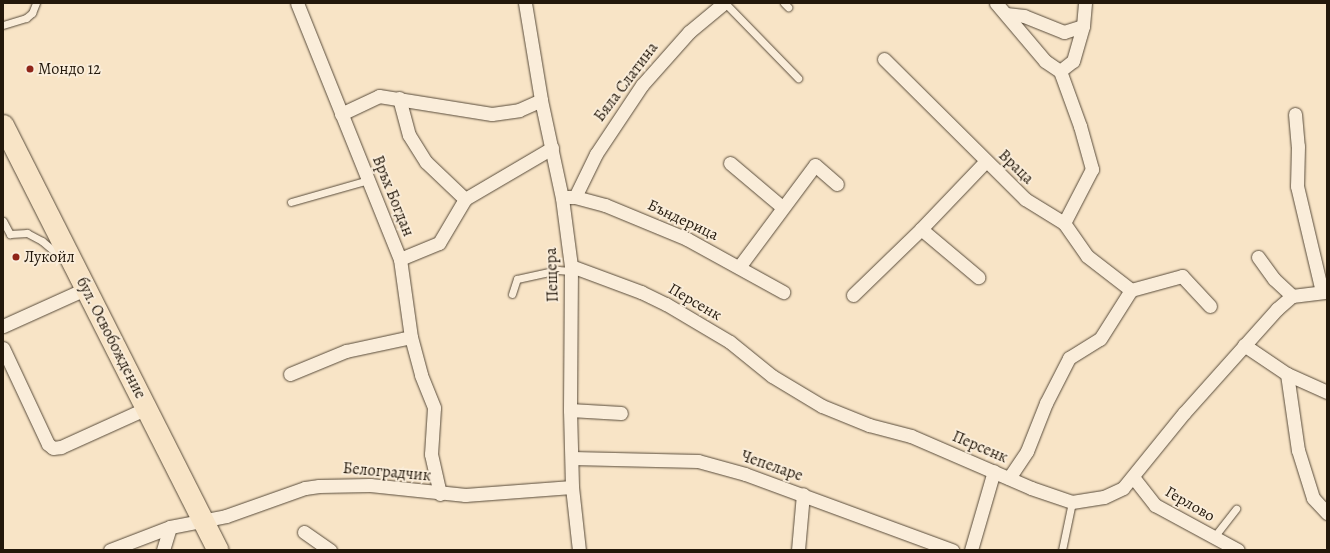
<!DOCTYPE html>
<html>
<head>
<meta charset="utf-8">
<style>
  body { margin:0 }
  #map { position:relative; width:1330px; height:553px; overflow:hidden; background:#f8e4c6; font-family:Alegreya,serif }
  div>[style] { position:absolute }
  .roads { filter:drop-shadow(0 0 1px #584b3a) drop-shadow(0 0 1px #584b3a) }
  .service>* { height:7px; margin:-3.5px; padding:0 3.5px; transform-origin:3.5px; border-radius:3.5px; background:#faedda }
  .minor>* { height:13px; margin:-6.5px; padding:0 6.5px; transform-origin:6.5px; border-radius:6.5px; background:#faedda }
  .primary>* { height:21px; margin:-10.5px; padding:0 10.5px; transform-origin:10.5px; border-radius:10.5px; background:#f8e4c6 }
  .dots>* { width:11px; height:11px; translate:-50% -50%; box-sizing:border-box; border:2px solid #faedda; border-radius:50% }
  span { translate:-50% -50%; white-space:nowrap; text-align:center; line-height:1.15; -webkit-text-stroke:3.5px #faedda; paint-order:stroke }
  .poi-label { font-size:16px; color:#23180b }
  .left { translate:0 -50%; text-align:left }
  .street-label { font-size:16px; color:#23180b }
  .frame { position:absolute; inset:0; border:4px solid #23180b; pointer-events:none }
</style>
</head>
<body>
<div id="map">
  <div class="roads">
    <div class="service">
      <i style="left:725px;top:3px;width:105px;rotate:45.8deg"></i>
      <i style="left:784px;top:3px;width:6px;rotate:45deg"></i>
      <i style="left:3px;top:25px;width:24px;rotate:-17deg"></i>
      <i style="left:26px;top:18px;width:8px;rotate:-40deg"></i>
      <i style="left:32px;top:13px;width:11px;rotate:-68deg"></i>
      <i style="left:291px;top:202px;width:80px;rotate:-15.9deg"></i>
      <i style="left:3px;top:221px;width:15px;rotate:62deg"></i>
      <i style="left:10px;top:234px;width:17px;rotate:-3deg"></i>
      <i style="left:27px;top:233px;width:17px;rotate:28deg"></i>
      <i style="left:42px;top:241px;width:26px;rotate:40deg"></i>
      <i style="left:512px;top:294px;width:16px;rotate:-72deg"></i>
      <i style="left:517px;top:279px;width:42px;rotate:-12.4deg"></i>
      <i style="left:558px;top:270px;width:12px;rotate:5deg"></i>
      <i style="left:1214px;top:537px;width:36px;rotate:-52deg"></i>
      <i style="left:1062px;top:550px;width:49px;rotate:-78.2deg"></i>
    </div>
    <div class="minor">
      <i style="left:297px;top:3px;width:276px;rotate:68.1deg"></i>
      <i style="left:400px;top:259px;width:79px;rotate:82deg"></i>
      <i style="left:411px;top:337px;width:39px;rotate:75deg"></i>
      <i style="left:421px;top:375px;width:35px;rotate:68deg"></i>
      <i style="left:434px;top:408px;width:46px;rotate:93.7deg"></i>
      <i style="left:431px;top:454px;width:41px;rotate:77.3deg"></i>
      <i style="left:525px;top:3px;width:98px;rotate:80.6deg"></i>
      <i style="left:541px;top:100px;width:100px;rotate:77.9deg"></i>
      <i style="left:562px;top:198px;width:69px;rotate:82.5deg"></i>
      <i style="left:571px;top:266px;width:144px;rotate:90.4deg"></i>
      <i style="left:570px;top:410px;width:77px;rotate:88.5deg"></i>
      <i style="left:572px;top:487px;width:63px;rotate:83.7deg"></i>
      <i style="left:996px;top:3px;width:76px;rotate:49.8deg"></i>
      <i style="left:1045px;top:61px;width:18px;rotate:34deg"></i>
      <i style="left:1060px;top:71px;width:59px;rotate:70deg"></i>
      <i style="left:1080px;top:126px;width:45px;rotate:74.4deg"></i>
      <i style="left:1092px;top:169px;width:61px;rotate:117.4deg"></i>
      <i style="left:1006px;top:14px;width:18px;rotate:6deg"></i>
      <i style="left:1024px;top:16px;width:43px;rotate:21.8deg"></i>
      <i style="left:1064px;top:32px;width:20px;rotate:-18deg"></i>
      <i style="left:884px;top:59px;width:199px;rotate:44.8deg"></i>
      <i style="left:1025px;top:199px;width:46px;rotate:31.6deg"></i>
      <i style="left:1064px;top:223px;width:40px;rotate:55.1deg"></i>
      <i style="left:1087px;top:256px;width:56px;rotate:37.7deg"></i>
      <i style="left:1060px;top:71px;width:16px;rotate:-38deg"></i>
      <i style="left:1073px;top:61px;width:36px;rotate:-74deg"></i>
      <i style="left:1083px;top:26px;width:23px;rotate:-85deg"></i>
      <i style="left:399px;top:98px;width:38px;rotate:75deg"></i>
      <i style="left:409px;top:135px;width:32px;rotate:58deg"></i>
      <i style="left:426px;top:162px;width:54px;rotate:43.5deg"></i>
      <i style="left:341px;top:114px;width:42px;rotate:-25.3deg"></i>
      <i style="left:379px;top:96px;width:114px;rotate:9.1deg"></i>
      <i style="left:492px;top:114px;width:27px;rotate:-8deg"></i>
      <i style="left:519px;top:110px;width:24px;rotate:-24deg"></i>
      <i style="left:1295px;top:114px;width:32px;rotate:85deg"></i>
      <i style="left:1298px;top:146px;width:40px;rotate:91.4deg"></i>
      <i style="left:1297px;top:186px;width:109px;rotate:76.7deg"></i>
      <i style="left:730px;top:163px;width:68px;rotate:40.2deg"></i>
      <i style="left:566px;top:197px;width:9px"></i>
      <i style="left:575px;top:197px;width:31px;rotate:15deg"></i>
      <i style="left:605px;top:205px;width:89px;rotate:22.5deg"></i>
      <i style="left:687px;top:239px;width:110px;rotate:28.9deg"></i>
      <i style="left:575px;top:197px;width:48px;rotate:-64deg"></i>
      <i style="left:596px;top:154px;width:83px;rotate:-56.3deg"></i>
      <i style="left:642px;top:85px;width:71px;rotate:-48.4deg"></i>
      <i style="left:689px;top:32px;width:45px;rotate:-39.6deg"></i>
      <i style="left:921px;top:229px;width:75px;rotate:40.1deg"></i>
      <i style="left:1258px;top:257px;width:27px;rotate:54deg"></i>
      <i style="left:1274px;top:279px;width:25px;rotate:43deg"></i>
      <i style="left:400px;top:259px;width:42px;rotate:-22.3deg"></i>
      <i style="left:439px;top:243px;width:51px;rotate:-59.4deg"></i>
      <i style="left:465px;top:199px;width:101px;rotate:-30.4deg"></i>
      <i style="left:571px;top:266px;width:75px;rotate:20.4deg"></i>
      <i style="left:641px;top:292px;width:28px;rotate:26deg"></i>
      <i style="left:666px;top:304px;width:74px;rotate:30.7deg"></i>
      <i style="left:730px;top:342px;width:54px;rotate:39deg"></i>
      <i style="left:772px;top:376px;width:58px;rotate:31deg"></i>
      <i style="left:822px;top:406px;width:51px;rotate:22deg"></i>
      <i style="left:869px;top:425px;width:43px;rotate:14.7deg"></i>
      <i style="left:911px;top:436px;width:131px;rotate:23.4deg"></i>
      <i style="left:1031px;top:488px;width:43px;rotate:18.9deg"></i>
      <i style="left:1072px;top:502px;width:32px;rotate:-9deg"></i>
      <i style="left:1104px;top:497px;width:21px;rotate:-25deg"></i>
      <i style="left:1123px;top:488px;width:97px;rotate:-50.9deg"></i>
      <i style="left:1184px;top:413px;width:140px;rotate:-48.2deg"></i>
      <i style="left:1277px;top:309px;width:20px;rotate:-41deg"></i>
      <i style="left:1292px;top:296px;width:35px;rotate:-7deg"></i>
      <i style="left:739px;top:267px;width:127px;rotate:-53.3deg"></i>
      <i style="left:815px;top:165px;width:29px;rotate:41deg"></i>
      <i style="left:853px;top:295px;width:95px;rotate:-44.1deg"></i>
      <i style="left:921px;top:229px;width:94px;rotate:-46.3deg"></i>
      <i style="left:3px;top:326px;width:90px;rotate:-24.3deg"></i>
      <i style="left:1244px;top:345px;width:52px;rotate:34deg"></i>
      <i style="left:1287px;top:374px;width:44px;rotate:24.2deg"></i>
      <i style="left:3px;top:348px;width:106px;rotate:64.9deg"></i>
      <i style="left:48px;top:444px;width:6px;rotate:39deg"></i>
      <i style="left:53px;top:448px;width:8px;rotate:-7deg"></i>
      <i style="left:61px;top:447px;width:94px;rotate:-24.4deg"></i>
      <i style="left:290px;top:374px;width:61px;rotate:-22.3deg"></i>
      <i style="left:346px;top:351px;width:66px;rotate:-12.2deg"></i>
      <i style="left:1287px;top:374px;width:77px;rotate:81.8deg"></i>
      <i style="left:1298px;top:450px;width:50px;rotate:72.6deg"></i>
      <i style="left:1313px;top:498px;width:21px;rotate:47deg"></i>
      <i style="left:570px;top:410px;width:51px;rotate:3.4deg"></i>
      <i style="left:572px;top:458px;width:126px;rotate:1.4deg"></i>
      <i style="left:698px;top:461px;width:49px;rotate:15.5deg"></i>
      <i style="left:745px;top:474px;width:221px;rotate:20.2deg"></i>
      <i style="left:1133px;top:477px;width:36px;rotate:52deg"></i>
      <i style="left:1155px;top:505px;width:94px;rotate:28.5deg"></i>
      <i style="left:1009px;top:478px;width:32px;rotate:-56deg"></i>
      <i style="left:1027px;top:451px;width:52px;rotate:-68.4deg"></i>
      <i style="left:1046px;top:403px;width:51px;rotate:-62.9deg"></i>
      <i style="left:1069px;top:358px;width:36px;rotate:-32deg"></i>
      <i style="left:1100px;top:339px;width:58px;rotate:-57.7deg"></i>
      <i style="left:1131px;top:290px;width:53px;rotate:-15.4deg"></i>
      <i style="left:1182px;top:276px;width:41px;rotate:47deg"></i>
      <i style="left:304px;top:532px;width:32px;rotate:35deg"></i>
      <i style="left:110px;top:550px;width:64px;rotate:-21deg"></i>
      <i style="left:170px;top:527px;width:57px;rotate:-11.1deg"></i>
      <i style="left:226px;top:516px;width:84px;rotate:-19.5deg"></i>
      <i style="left:305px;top:488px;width:14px;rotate:-8deg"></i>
      <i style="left:319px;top:486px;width:51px;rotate:-1.1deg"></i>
      <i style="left:370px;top:485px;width:96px;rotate:6deg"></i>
      <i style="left:465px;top:495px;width:107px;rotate:-4.3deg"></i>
      <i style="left:163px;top:550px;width:24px;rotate:-73deg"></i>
      <i style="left:798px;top:550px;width:56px;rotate:-84.9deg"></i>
      <i style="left:971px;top:550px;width:82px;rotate:-73.8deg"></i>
    </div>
    <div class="primary">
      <i style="left:3px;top:125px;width:476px;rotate:63.2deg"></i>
    </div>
  </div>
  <div class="dots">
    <i style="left:30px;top:69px;background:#8f2418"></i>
    <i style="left:16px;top:257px;background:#8f2418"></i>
  </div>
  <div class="poi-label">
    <span class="left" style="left:38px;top:69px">Мондо 12</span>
    <span class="left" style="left:24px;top:257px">Лукойл</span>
  </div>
  <div class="street-label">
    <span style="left:626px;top:82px;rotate:-53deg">Бяла Слатина</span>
    <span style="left:1016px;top:167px;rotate:44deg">Враца</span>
    <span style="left:393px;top:196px;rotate:68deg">Връх Богдан</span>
    <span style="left:683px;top:220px;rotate:25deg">Бъндерица</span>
    <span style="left:552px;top:275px;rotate:-92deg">Пещера</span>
    <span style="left:695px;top:302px;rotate:30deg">Персенк</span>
    <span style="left:111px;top:338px;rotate:63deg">бул. Освобождение</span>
    <span style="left:980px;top:447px;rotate:23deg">Персенк</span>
    <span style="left:772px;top:466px;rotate:19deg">Чепеларе</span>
    <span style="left:387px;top:472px;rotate:5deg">Белоградчик</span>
    <span style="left:1190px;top:504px;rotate:30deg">Герлово</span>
  </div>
  <div class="frame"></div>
</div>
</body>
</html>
